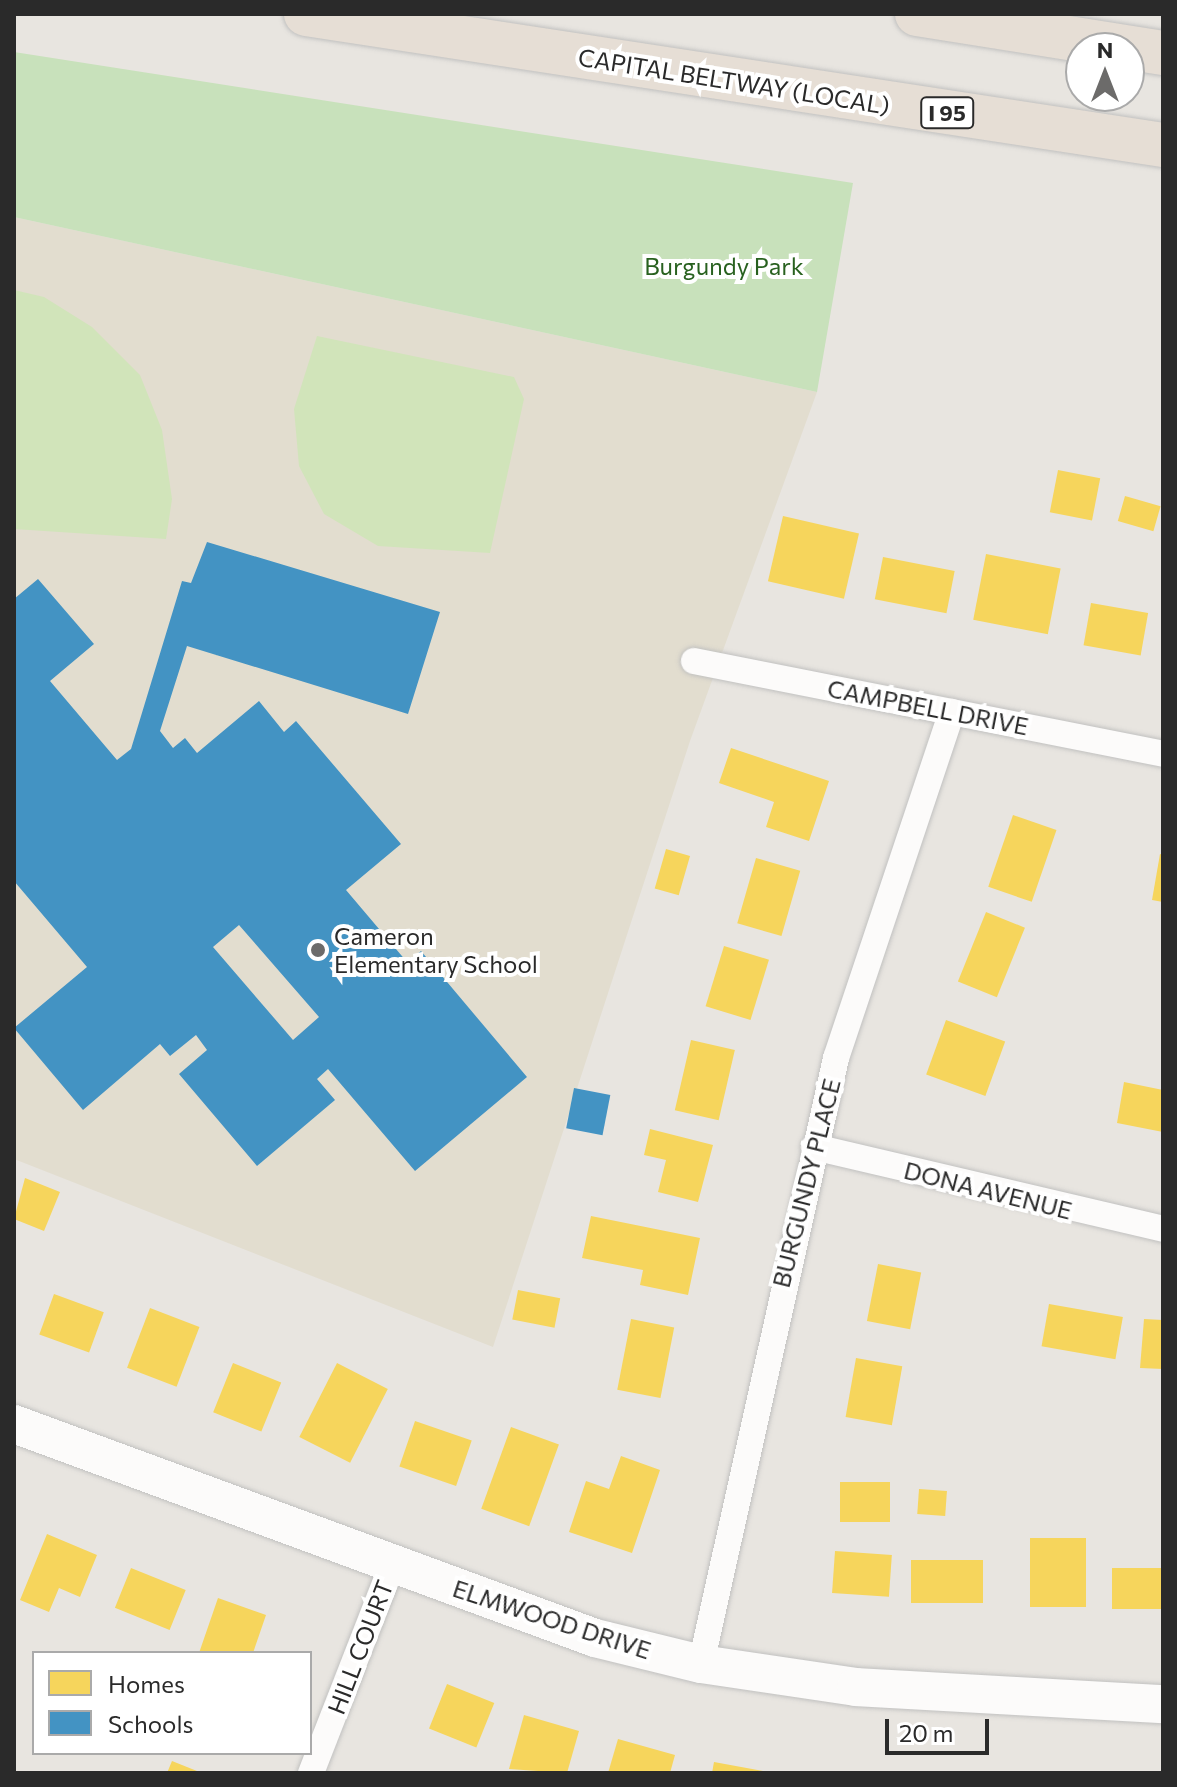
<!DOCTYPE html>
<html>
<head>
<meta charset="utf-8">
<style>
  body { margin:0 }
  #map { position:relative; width:1177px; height:1787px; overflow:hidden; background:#e8e5e0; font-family:Commissioner,sans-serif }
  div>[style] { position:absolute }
  .education>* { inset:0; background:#e2ddcf }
  .green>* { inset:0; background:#c8e1bb }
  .pitch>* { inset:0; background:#d1e4ba }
  .homes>* { inset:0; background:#f6d55c; transform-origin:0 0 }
  .schools>* { inset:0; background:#4393c3; transform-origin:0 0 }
  .roads { filter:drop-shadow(0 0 2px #c1c1c0) drop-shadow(0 0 2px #c1c1c0) }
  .street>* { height:26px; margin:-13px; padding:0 13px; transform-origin:13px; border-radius:13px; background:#fcfbfa }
  .secondary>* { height:38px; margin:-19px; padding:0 19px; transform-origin:19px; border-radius:19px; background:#fcfbfa }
  .highway>* { height:44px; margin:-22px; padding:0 22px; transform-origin:22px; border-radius:22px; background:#e6ded5 }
  .dots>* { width:22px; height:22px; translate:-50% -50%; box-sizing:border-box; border:4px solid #fff; border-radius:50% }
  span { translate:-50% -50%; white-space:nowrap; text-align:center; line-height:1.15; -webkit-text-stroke:8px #fff; paint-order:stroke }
  .shield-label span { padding:2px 6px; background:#fff; border:2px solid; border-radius:6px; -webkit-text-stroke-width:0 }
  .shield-label { font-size:22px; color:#2a2a2a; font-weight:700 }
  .street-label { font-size:24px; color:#2a2a2a }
  .park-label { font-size:24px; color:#28611f }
  .poi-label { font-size:24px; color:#2a2a2a }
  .left { translate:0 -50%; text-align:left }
  .frame { position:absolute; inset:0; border:16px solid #2a2a2a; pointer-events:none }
  .legend { position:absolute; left:32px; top:1651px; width:280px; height:104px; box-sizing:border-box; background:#fff; border:2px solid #aaa; margin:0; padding:10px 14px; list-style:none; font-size:24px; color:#2a2a2a }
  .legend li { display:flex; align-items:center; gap:16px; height:40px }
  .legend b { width:40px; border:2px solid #aaa }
  .north { position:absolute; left:1065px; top:32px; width:80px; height:80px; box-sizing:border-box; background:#fff; border:2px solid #aaa; border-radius:50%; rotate:0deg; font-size:22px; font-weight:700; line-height:32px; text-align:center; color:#2a2a2a }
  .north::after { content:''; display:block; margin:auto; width:28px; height:36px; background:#6c6b6a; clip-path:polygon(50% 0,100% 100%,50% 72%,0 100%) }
  .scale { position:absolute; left:885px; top:1719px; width:104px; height:36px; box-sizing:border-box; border:4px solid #2a2a2a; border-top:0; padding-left:10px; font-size:24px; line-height:28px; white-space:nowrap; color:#2a2a2a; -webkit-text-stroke:6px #fff; paint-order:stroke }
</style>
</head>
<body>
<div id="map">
  <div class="education">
    <i style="clip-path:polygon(14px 217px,817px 392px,690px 741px,493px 1347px,14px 1159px)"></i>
  </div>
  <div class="green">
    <i style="clip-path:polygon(14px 52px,853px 183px,817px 392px,14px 217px)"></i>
  </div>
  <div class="pitch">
    <i style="clip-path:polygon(14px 290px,44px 297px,92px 327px,140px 375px,162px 430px,172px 499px,166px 539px,14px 529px)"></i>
    <i style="clip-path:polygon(317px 336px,514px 377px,524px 399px,490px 553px,378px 546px,324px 514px,299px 466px,294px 409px)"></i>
  </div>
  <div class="homes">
    <i style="left:1058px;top:470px;width:43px;height:43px;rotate:11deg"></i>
    <i style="left:1125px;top:496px;width:37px;height:26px;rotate:16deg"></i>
    <i style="left:783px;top:516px;width:78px;height:67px;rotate:13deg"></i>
    <i style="left:986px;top:554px;width:76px;height:67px;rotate:11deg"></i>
    <i style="left:883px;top:557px;width:73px;height:43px;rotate:11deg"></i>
    <i style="left:1091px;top:603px;width:58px;height:43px;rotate:10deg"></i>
    <i style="clip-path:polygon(731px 748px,829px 781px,809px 841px,766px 827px,774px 802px,719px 783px)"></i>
    <i style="left:1013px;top:815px;width:46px;height:76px;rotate:19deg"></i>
    <i style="left:666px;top:849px;width:25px;height:41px;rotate:16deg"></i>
    <i style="clip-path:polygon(1160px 854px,1163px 855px,1163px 902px,1152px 900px)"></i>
    <i style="left:756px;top:858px;width:46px;height:68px;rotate:16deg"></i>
    <i style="left:986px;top:912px;width:42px;height:75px;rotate:22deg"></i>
    <i style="left:724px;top:946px;width:47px;height:63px;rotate:17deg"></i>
    <i style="left:946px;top:1020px;width:63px;height:58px;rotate:20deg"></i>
    <i style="left:691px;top:1040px;width:45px;height:72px;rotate:13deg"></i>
    <i style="clip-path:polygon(1124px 1082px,1163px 1090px,1163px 1132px,1117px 1123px)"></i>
    <i style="clip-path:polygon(650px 1129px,713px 1145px,698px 1202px,658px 1192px,666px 1160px,644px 1155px)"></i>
    <i style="clip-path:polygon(25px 1178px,60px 1192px,44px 1231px,14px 1219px)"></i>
    <i style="clip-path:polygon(591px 1216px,700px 1238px,688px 1295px,640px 1285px,643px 1270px,582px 1258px)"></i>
    <i style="left:878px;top:1264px;width:44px;height:58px;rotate:11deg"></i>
    <i style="left:518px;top:1290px;width:43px;height:30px;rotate:11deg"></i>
    <i style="left:54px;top:1294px;width:53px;height:43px;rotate:20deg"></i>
    <i style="left:1049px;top:1304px;width:75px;height:43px;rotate:10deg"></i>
    <i style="left:150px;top:1308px;width:53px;height:64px;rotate:21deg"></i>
    <i style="left:631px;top:1319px;width:44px;height:72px;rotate:11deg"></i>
    <i style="clip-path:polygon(1144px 1319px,1163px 1320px,1163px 1369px,1140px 1368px)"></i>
    <i style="left:856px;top:1358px;width:47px;height:60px;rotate:10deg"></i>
    <i style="left:233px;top:1363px;width:52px;height:53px;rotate:22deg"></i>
    <i style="left:337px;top:1363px;width:57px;height:83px;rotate:27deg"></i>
    <i style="left:415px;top:1421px;width:60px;height:48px;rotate:19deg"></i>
    <i style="left:511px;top:1427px;width:51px;height:87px;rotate:20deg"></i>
    <i style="clip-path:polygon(621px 1456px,660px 1470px,632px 1553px,569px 1532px,586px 1481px,609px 1489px)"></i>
    <i style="left:840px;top:1482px;width:50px;height:40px"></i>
    <i style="left:919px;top:1489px;width:28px;height:25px;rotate:4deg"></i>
    <i style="clip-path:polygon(47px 1534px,97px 1555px,80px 1597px,59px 1588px,49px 1612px,20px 1600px)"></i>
    <i style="left:1030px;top:1538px;width:56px;height:69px"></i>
    <i style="left:835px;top:1551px;width:57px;height:42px;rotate:4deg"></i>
    <i style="left:911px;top:1560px;width:72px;height:43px"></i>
    <i style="left:131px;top:1568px;width:59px;height:43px;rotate:22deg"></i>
    <i style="left:1112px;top:1568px;width:51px;height:41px"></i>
    <i style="clip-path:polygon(218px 1598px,266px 1615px,253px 1653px,199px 1653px)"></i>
    <i style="left:447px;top:1684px;width:51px;height:48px;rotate:22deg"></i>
    <i style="clip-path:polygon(524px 1715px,579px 1731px,567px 1773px,509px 1769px)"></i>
    <i style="clip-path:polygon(618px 1739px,675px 1755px,670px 1773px,608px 1773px)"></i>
    <i style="clip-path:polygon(172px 1761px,202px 1773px,167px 1773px)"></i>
    <i style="clip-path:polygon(714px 1762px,763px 1771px,762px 1773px,712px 1773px)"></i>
  </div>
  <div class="schools">
    <i style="clip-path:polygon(evenodd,207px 542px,440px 612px,408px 714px,187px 646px,160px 731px,173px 748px,185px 738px,197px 753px,259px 701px,284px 732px,296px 721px,401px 844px,346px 890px,407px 962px,421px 951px,527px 1077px,415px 1171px,328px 1069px,317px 1079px,335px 1100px,257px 1166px,179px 1074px,207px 1050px,196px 1035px,170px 1056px,160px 1044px,83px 1110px,14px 1028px,87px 967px,14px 881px,14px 599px,38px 579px,94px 644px,50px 681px,117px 760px,131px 749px,182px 581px,191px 583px,207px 542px,239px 925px,319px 1017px,293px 1040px,213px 947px,239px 925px)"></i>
    <i style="left:574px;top:1088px;width:37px;height:41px;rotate:11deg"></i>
  </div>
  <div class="roads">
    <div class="street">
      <i style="left:694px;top:661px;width:478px;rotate:11.2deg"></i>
      <i style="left:814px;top:1147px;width:359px;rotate:13.2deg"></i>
      <i style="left:701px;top:1664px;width:621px;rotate:-77.44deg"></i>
      <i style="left:836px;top:1058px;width:365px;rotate:-71.5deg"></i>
      <i style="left:311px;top:1773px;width:223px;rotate:-68.7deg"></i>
    </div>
    <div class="secondary">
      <i style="left:14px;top:1424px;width:619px;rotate:20.22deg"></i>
      <i style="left:595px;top:1638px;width:109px;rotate:13.8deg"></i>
      <i style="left:701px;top:1664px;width:157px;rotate:8.4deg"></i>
      <i style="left:856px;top:1687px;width:307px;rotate:3.2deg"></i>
    </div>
    <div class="highway">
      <i style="left:306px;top:14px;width:867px;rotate:8.69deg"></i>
      <i style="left:917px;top:14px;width:249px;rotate:9deg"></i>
    </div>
  </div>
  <div class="dots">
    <i style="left:318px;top:950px;background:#6c6b6a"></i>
  </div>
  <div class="shield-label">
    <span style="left:947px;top:113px">I 95</span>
  </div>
  <div class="street-label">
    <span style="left:734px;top:81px;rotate:9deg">CAPITAL BELTWAY (LOCAL)</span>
    <span style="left:928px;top:707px;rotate:11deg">CAMPBELL DRIVE</span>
    <span style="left:806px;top:1183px;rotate:-76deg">BURGUNDY PLACE</span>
    <span style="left:988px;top:1190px;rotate:14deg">DONA AVENUE</span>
    <span style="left:552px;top:1619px;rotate:18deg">ELMWOOD DRIVE</span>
    <span style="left:360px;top:1647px;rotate:-69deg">HILL COURT</span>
  </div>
  <div class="park-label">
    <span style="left:724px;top:266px">Burgundy Park</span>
  </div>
  <div class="poi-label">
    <span class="left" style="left:334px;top:950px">Cameron<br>Elementary School</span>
  </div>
  <div class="frame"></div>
  <ul class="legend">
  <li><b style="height:22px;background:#f6d55c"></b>Homes</li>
  <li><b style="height:22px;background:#4393c3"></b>Schools</li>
  </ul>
  <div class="north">N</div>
  <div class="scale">20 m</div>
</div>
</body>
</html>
